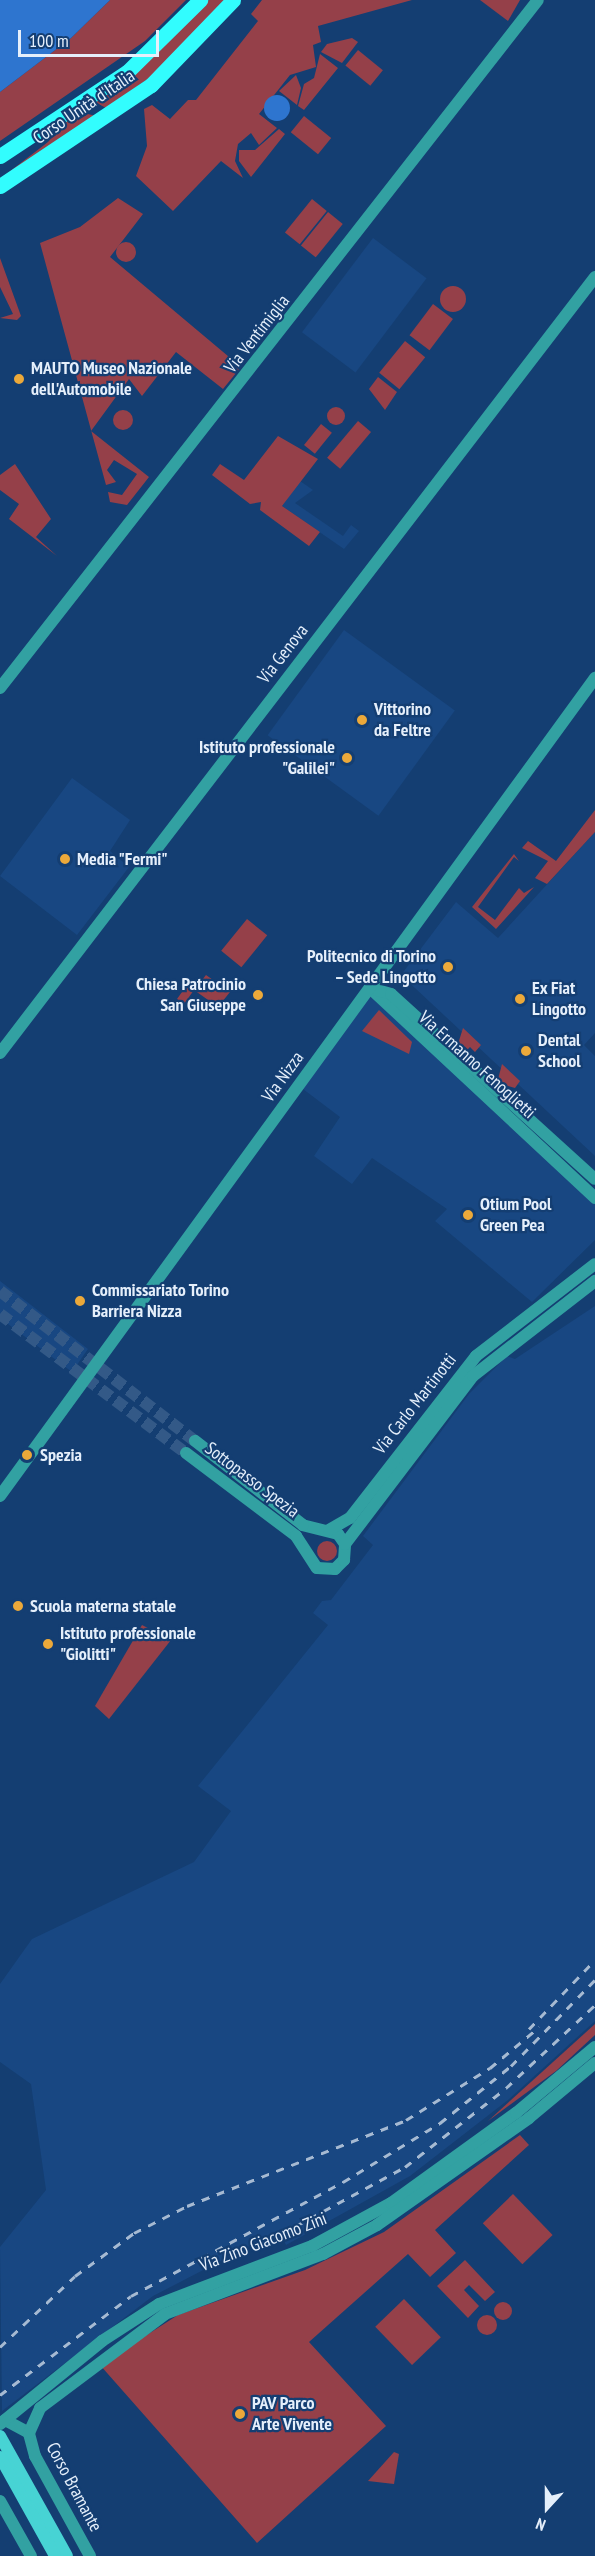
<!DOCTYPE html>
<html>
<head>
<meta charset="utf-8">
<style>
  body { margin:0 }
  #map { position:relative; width:595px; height:2556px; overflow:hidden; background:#143e72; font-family:"PT Sans Narrow",sans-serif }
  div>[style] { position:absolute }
  .built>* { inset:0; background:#184782; transform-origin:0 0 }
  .green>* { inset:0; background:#954049; transform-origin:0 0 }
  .round { border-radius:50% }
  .water>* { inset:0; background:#2e75cf }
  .tertiary-tunnel>* { height:12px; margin-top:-6px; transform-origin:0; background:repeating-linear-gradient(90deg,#335987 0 12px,transparent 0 18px) }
  .tertiary>* { height:12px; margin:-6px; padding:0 6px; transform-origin:6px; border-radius:6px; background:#32a1a2 }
  .secondary>* { height:12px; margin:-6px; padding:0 6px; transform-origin:6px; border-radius:6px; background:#47d3d4 }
  .primary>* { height:15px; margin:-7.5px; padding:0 7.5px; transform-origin:7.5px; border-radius:7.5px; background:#32fdfe }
  .rail>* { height:3px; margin-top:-1.5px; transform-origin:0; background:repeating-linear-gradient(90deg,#a6bad2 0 8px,transparent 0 16px) }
  .dots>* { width:16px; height:16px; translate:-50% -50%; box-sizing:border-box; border:3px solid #143e72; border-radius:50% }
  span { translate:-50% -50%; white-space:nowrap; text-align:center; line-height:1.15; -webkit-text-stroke:4.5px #143e72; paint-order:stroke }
  .street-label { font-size:18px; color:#e5effb }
  .poi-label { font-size:18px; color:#e5effb; font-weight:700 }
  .left { translate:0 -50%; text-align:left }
  .right { translate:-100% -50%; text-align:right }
  .north { position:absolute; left:517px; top:2478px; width:60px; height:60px; -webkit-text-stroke:4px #143e72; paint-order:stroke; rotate:201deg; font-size:16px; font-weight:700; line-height:24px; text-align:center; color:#e5effb }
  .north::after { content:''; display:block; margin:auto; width:21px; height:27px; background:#e5effb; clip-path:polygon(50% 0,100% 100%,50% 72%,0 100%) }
  .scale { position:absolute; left:18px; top:30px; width:141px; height:27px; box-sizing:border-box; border:3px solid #e5effb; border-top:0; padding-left:8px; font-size:18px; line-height:21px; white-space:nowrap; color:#e5effb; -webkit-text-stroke:4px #143e72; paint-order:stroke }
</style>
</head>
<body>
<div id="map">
  <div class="built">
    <i style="left:373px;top:238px;width:67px;height:118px;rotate:37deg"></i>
    <i style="clip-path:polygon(300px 481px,313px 490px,295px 503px,343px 536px,351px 525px,359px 531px,344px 549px,282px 506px)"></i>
    <i style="left:344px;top:630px;width:137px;height:130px;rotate:36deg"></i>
    <i style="clip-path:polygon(72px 778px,130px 820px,110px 851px,129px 867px,77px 935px,0 876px)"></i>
    <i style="clip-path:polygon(595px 832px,595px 1033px,584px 1045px,595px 1056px,595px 1156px,401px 975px,456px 902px,498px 938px)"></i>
    <i style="clip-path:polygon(368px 994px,595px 1203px,595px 1240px,532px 1302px,435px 1221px,447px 1209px,372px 1158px,352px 1184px,314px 1156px,340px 1117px,299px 1086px)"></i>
    <i style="clip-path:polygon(0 1281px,88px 1349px,72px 1372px,0 1318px)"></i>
    <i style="clip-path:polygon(595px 1306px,595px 2021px,508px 2100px,410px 2176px,286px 2245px,279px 2231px,153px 2296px,2px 2411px,0 2247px,46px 2190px,31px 2084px,0 2062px,0 1984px,32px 1939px,194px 1862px,231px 1811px,198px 1786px,328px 1625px,313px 1613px,322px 1601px,331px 1600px,373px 1545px,363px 1536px,469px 1394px,507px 1356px,515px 1359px)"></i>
  </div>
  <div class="green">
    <i style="clip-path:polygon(110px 0,186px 0,145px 41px,0 141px,0 92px,71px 38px)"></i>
    <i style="clip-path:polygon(209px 0,225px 0,152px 76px,106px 108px,93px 101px,144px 65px)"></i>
    <i style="clip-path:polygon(262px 0,412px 0,318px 26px,321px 42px,313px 45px,316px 67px,290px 75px,259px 114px,277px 128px,259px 145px,251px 133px,238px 144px,235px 161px,243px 178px,221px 161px,173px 211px,136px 176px,147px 146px,144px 109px,152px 105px,170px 119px,188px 100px,196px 100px,258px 21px,251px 14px)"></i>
    <i style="clip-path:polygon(480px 0,520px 0,508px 21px)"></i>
    <i style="clip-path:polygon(352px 38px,358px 42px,342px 63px,321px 52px,327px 44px)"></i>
    <i style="left:358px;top:50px;width:32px;height:20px;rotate:39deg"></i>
    <i style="clip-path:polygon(320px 54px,338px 68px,304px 110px,298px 106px,304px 84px,314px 78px)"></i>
    <i style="clip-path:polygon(296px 75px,301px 88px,297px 105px,279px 91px)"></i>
    <i style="clip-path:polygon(88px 114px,96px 116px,0 179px,48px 142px,69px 118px)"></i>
    <i style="left:304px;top:116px;width:35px;height:21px;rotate:39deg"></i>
    <i style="clip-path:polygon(279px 129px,285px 134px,251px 177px,239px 161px,239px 150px,255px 150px)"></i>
    <i style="clip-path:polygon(118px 198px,143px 214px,110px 257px,241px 367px,223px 389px,176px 352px,142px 396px,129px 379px,91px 431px,149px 477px,127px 505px,110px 502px,108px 492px,122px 495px,137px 474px,114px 460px,107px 470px,116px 482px,106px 485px,40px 243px,80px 227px)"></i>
    <i style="left:312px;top:199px;width:19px;height:43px;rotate:39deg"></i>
    <i style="left:328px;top:212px;width:19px;height:43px;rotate:39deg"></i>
    <i class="round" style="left:116px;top:242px;width:20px;height:20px"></i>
    <i style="clip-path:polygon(0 258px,21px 316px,17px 320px,0 318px,13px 314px,0 287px)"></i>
    <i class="round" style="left:440px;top:286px;width:26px;height:26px"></i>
    <i style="left:433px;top:304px;width:25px;height:39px;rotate:37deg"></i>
    <i style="left:405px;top:341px;width:26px;height:41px;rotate:39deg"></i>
    <i style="clip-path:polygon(378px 377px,397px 392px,385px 410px,369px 389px)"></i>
    <i class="round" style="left:327px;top:407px;width:18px;height:18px"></i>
    <i class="round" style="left:113px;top:410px;width:20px;height:20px"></i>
    <i style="left:358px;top:421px;width:17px;height:48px;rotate:40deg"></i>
    <i style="left:321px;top:424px;width:14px;height:27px;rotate:39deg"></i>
    <i style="clip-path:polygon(278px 436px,318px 459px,282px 506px,320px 532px,309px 546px,260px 510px,261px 502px,250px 504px,212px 475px,220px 464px,244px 480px)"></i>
    <i style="clip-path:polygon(15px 464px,51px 519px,36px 537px,57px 556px,9px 519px,19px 504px,0 490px,0 475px)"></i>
    <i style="clip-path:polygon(595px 810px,595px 832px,547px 884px,535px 878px,548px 861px,522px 848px,528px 841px,556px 861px)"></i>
    <i style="clip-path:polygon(514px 854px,519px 861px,514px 857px,478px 907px,495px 920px,519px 888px,524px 893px,534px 887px,496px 929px,472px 907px)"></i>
    <i style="left:247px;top:919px;width:26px;height:41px;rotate:39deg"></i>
    <i style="clip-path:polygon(206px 975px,230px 992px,218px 1007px,194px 990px,184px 1004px,177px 999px,187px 985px,194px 990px)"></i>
    <i style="clip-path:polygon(379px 1010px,412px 1042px,409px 1054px,362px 1031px)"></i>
    <i style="clip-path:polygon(463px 1028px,481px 1045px,475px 1052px,470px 1047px,464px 1053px,457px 1047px)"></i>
    <i style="clip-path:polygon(502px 1064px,520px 1081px,515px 1088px,497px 1083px)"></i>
    <i class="round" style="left:317px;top:1541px;width:20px;height:20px"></i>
    <i style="clip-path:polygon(142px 1625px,171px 1640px,109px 1719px,95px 1706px)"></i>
    <i style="clip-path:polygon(595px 2024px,595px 2035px,556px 2071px,488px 2121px)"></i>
    <i style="clip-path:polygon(520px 2135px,529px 2145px,435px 2230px,456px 2253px,430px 2277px,408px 2254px,309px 2342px,386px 2426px,257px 2543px,100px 2365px,178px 2315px,305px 2270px,384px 2232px)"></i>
    <i style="left:513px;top:2194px;width:57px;height:42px;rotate:46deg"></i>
    <i style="clip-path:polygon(465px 2260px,495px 2292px,485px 2301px,469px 2285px,464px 2290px,479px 2306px,468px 2318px,437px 2286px)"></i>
    <i style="left:404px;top:2299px;width:53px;height:40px;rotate:46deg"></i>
    <i class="round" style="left:494px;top:2302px;width:18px;height:18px"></i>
    <i class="round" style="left:477px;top:2315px;width:20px;height:20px"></i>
    <i style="clip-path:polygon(394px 2452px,399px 2454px,394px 2484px,368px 2481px)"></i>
  </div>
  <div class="water">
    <i style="clip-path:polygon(0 0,110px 0,71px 38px,0 92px)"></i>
    <i class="round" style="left:264px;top:95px;width:26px;height:26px"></i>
  </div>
  <div class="tertiary-tunnel">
    <i style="left:0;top:1291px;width:246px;rotate:37.6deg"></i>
    <i style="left:0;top:1314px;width:232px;rotate:36.8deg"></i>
  </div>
  <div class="tertiary">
    <i style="left:0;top:688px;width:873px;rotate:-51.98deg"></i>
    <i style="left:370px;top:988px;width:308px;rotate:43deg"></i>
    <i style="left:370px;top:988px;width:22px;rotate:16deg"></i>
    <i style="left:391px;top:994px;width:275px;rotate:42.2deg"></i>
    <i style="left:0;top:1053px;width:978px;rotate:-52.52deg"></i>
    <i style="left:186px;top:1453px;width:138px;rotate:37deg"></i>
    <i style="left:296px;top:1536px;width:38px;rotate:57deg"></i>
    <i style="left:317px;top:1568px;width:18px;rotate:3deg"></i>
    <i style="left:335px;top:1569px;width:13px;rotate:-45deg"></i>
    <i style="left:344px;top:1560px;width:16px;rotate:-86deg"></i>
    <i style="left:345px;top:1544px;width:12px;rotate:-125deg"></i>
    <i style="left:338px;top:1534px;width:36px;rotate:-166deg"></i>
    <i style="left:303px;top:1525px;width:137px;rotate:-142.1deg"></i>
    <i style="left:0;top:1496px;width:1012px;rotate:-53.97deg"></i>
    <i style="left:329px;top:1530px;width:24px;rotate:-30deg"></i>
    <i style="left:350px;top:1518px;width:205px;rotate:-52.1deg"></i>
    <i style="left:476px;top:1356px;width:150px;rotate:-37.7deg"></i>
    <i style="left:345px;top:1544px;width:211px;rotate:-52.7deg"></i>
    <i style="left:473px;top:1376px;width:155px;rotate:-37.9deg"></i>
    <i style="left:5px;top:2420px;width:27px;rotate:28deg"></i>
    <i style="left:0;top:2424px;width:132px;rotate:-39.1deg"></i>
    <i style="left:102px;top:2341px;width:68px;rotate:-33deg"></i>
    <i style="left:159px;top:2304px;width:164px;rotate:-20.8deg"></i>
    <i style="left:312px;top:2246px;width:90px;rotate:-28.6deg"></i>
    <i style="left:391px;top:2203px;width:154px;rotate:-35.8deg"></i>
    <i style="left:516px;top:2113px;width:103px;rotate:-39.9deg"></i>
    <i style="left:0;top:2501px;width:63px;rotate:60.6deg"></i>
    <i style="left:90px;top:2556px;width:114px;rotate:-118.8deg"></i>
    <i style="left:35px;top:2456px;width:24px;rotate:-105deg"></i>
    <i style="left:29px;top:2433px;width:27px;rotate:-66deg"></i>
    <i style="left:40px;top:2408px;width:156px;rotate:-36.9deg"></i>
    <i style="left:165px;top:2314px;width:169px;rotate:-20.8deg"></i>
    <i style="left:323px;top:2254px;width:61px;rotate:-28.2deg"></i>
    <i style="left:377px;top:2225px;width:186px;rotate:-35.1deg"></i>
    <i style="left:529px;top:2118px;width:86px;rotate:-39.8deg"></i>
  </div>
  <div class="secondary">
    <i style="left:0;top:2436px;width:137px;rotate:60.8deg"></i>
    <i style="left:0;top:2457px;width:113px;rotate:60.9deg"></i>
  </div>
  <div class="primary">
    <i style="left:0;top:156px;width:152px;rotate:-33.5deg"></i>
    <i style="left:127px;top:72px;width:103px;rotate:-44.6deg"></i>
    <i style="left:0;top:186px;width:182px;rotate:-33.8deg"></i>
    <i style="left:151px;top:85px;width:118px;rotate:-46deg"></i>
  </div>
  <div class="rail">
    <i style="left:529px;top:2029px;width:95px;rotate:-46.3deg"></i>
    <i style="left:281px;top:2234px;width:141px;rotate:-28.4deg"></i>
    <i style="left:405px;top:2167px;width:128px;rotate:-38deg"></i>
    <i style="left:506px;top:2088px;width:122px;rotate:-43deg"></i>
    <i style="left:0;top:2347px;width:103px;rotate:-43.4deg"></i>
    <i style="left:75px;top:2276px;width:73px;rotate:-36.1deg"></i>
    <i style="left:134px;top:2233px;width:59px;rotate:-27deg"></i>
    <i style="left:187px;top:2206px;width:235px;rotate:-21.4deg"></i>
    <i style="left:406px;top:2120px;width:99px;rotate:-31.8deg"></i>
    <i style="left:490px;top:2068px;width:64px;rotate:-39.9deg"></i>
    <i style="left:0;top:2395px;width:164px;rotate:-37.1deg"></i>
    <i style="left:131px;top:2296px;width:241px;rotate:-28.3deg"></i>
    <i style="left:343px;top:2182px;width:114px;rotate:-31.3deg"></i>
    <i style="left:440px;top:2123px;width:91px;rotate:-38.8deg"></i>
    <i style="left:511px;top:2066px;width:120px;rotate:-45.7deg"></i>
  </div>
  <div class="dots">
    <i style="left:19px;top:379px;background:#eca93a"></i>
    <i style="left:362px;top:720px;background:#eca93a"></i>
    <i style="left:347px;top:758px;background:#eca93a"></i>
    <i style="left:65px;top:859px;background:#eca93a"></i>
    <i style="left:448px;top:967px;background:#eca93a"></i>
    <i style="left:258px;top:995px;background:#eca93a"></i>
    <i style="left:520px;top:999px;background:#eca93a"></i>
    <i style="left:526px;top:1051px;background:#eca93a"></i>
    <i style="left:468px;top:1215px;background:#eca93a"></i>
    <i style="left:80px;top:1301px;background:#eca93a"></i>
    <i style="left:27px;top:1455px;background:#eca93a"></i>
    <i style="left:18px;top:1606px;background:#eca93a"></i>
    <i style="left:48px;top:1644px;background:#eca93a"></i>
    <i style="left:240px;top:2414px;background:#eca93a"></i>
  </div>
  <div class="street-label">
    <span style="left:84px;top:107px;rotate:-34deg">Corso Unità d'Italia</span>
    <span style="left:257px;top:334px;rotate:-52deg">Via Ventimiglia</span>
    <span style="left:283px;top:654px;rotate:-52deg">Via Genova</span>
    <span style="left:477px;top:1065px;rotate:42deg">Via Ermanno Fenoglietti</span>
    <span style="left:283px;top:1077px;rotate:-54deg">Via Nizza</span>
    <span style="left:415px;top:1404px;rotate:-52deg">Via Carlo Martinotti</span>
    <span style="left:252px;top:1480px;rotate:37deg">Sottopasso Spezia</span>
    <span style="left:263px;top:2242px;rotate:-21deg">Via Zino Giacomo Zini</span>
    <span style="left:74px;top:2487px;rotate:62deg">Corso Bramante</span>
  </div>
  <div class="poi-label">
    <span class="left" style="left:31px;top:379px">MAUTO Museo Nazionale<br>dell'Automobile</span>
    <span class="left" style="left:374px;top:720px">Vittorino<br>da Feltre</span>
    <span class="right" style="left:335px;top:758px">Istituto professionale<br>"Galilei"</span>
    <span class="left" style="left:77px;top:859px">Media "Fermi"</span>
    <span class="right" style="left:436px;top:967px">Politecnico di Torino<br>– Sede Lingotto</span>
    <span class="right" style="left:246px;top:995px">Chiesa Patrocinio<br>San Giuseppe</span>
    <span class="left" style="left:532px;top:999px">Ex Fiat<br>Lingotto</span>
    <span class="left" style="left:538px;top:1051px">Dental<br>School</span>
    <span class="left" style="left:480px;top:1215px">Otium Pool<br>Green Pea</span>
    <span class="left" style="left:92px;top:1301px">Commissariato Torino<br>Barriera Nizza</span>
    <span class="left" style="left:40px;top:1455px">Spezia</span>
    <span class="left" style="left:30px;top:1606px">Scuola materna statale</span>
    <span class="left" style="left:60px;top:1644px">Istituto professionale<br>"Giolitti"</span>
    <span class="left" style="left:252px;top:2414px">PAV Parco<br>Arte Vivente</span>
  </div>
  <div class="north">N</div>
  <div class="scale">100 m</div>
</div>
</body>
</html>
